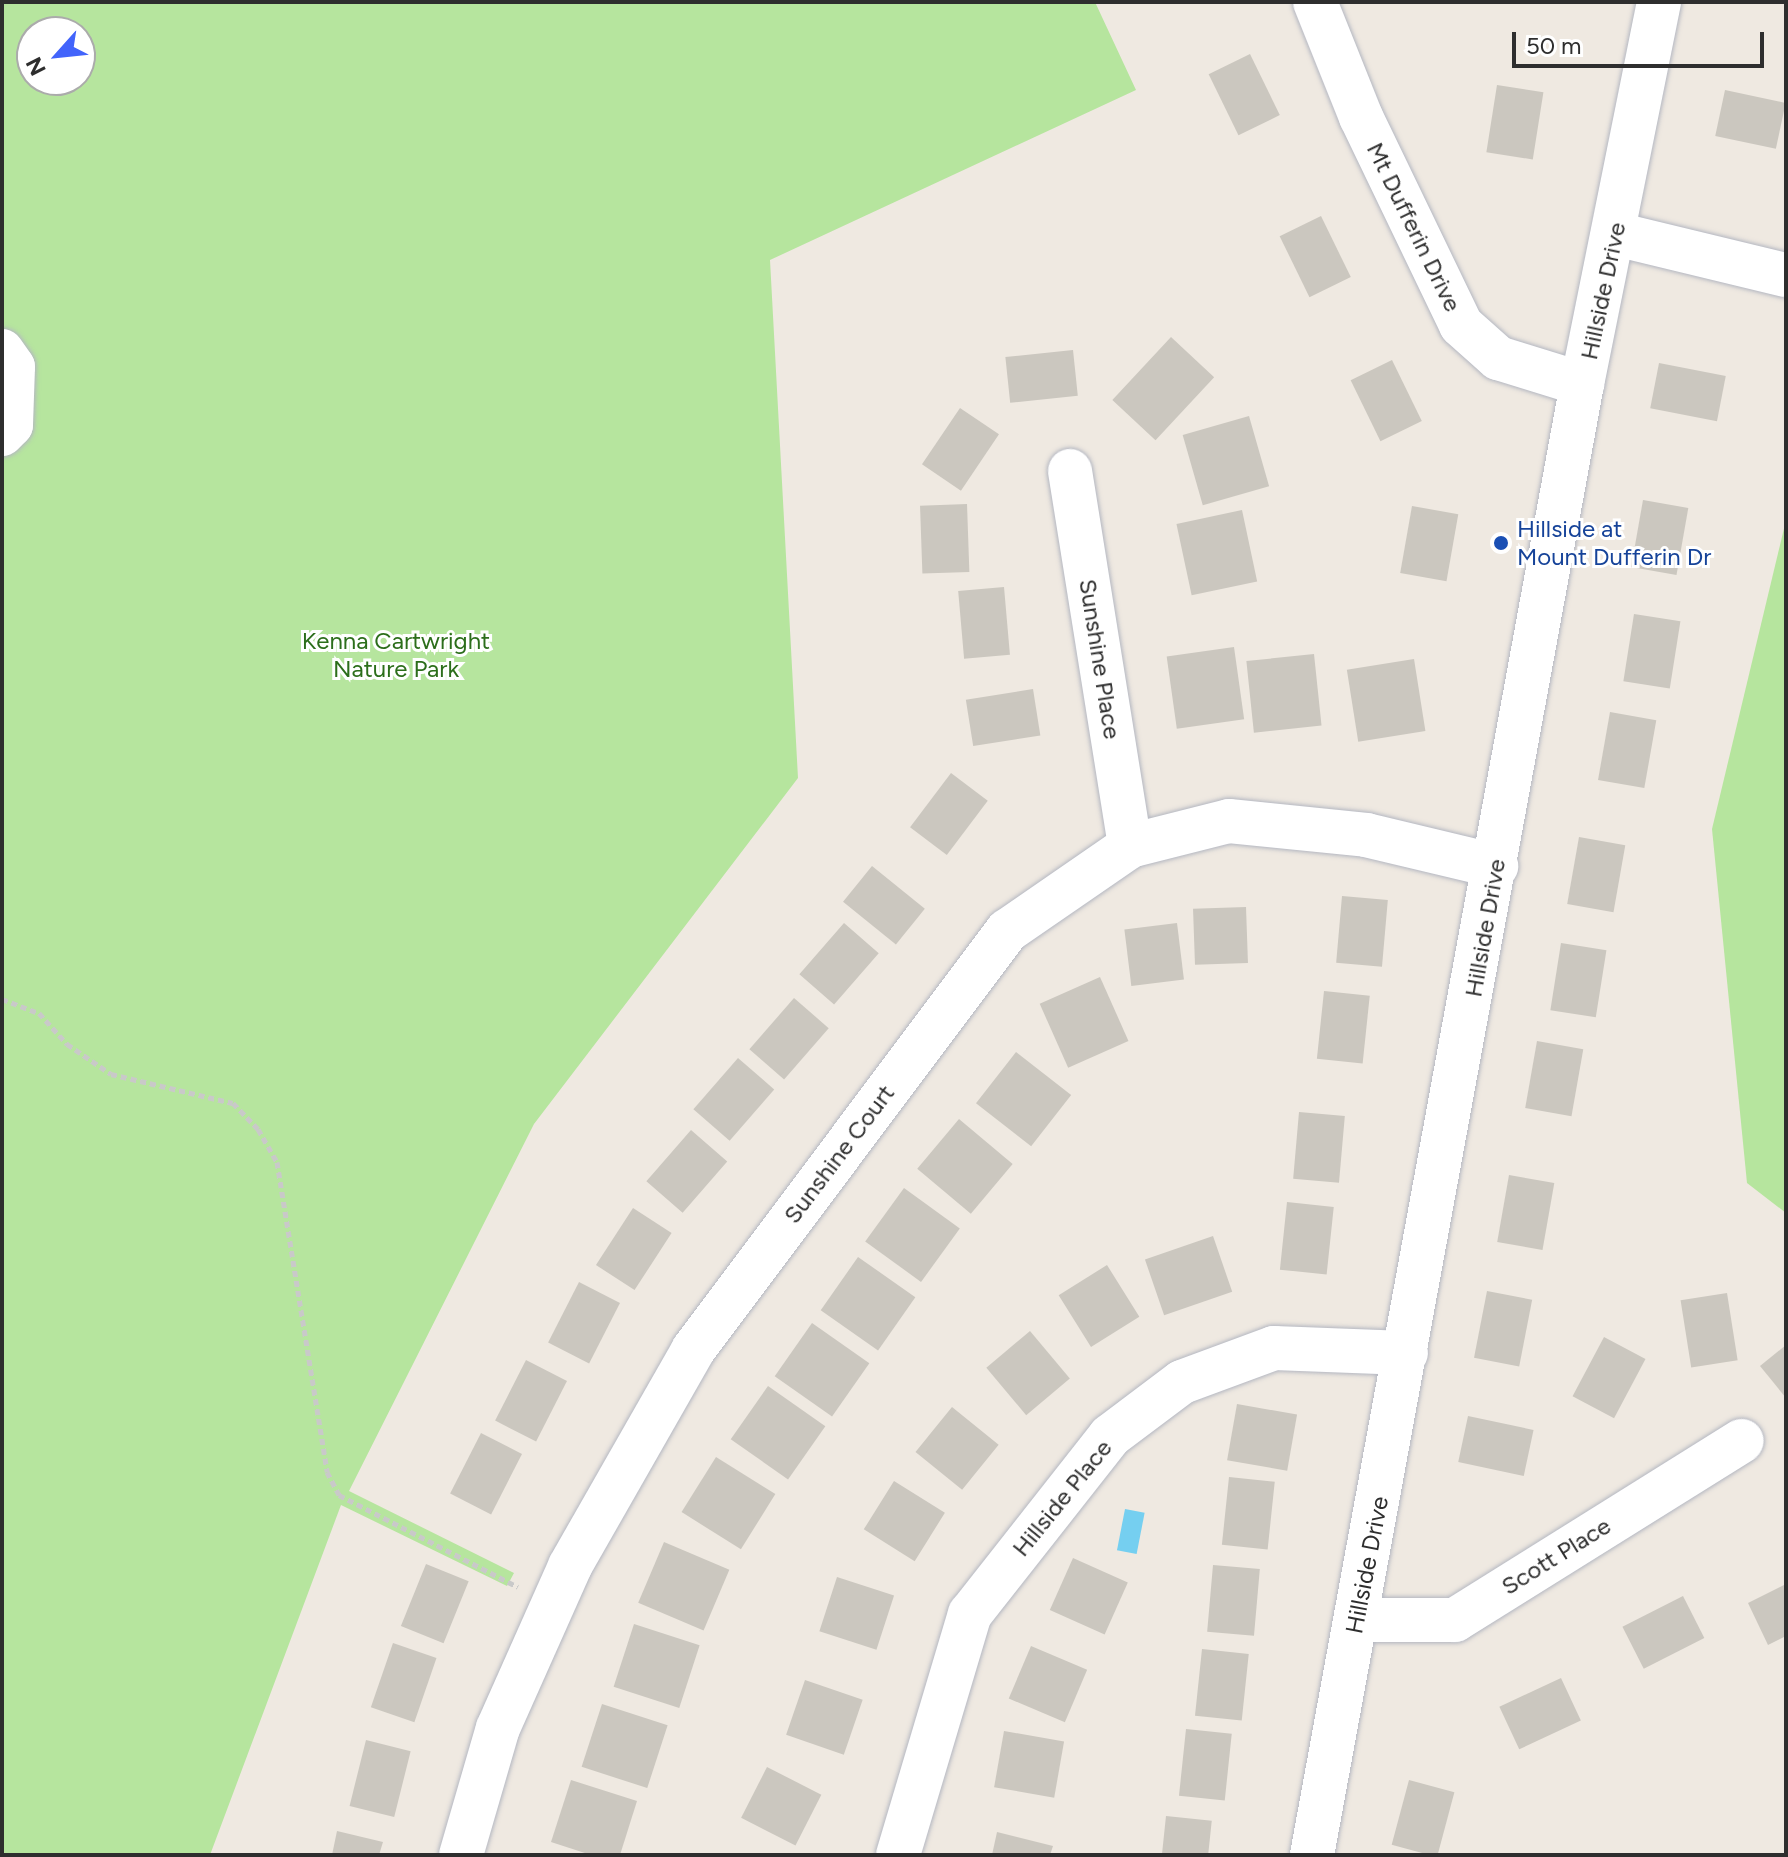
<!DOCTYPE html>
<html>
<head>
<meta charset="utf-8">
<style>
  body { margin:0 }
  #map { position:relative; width:1788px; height:1857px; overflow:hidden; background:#efe9e1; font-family:Figtree,sans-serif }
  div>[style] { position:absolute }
  .green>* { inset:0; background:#b6e59e }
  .water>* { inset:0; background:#75cff0; transform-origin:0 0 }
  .building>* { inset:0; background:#cbc7bf; transform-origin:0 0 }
  .path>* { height:5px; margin-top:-2.5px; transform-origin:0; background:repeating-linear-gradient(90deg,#c9c9c9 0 6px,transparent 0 10px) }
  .roads { filter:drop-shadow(0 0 2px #b4b7c1) drop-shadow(0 0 2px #b4b7c1) }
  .minor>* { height:44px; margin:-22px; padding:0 22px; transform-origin:22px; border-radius:22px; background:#fff }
  .dots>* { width:22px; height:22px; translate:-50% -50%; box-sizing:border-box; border:4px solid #fff; border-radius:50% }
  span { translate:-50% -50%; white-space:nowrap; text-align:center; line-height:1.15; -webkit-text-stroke:6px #fff; paint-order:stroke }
  .street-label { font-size:24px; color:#2e2e2e }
  .transit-label { font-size:24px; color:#164399 }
  .left { translate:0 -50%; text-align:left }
  .park-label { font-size:24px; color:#2c6e1b }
  .frame { position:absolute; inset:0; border:4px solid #2e2e2e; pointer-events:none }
  .north { position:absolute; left:16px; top:16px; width:80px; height:80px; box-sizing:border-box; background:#fff; border:2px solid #ababab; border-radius:50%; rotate:243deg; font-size:22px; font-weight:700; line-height:32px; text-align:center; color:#2e2e2e }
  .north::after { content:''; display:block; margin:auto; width:28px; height:36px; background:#4264fb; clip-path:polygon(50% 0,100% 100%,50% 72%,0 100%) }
  .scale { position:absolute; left:1512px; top:32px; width:252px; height:36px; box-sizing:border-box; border:4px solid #2e2e2e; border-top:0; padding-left:10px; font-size:24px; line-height:28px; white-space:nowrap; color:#2e2e2e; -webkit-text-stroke:6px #fff; paint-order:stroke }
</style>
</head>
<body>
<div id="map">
  <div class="green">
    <i style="clip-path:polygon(evenodd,2px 2px,1095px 2px,1136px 90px,770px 260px,798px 778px,534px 1124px,349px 1491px,514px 1573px,507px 1586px,341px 1505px,210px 1855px,2px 1855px,2px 2px,32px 32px,80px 32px,80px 80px,32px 80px,32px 32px)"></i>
    <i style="clip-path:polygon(1786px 520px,1786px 1213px,1747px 1183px,1712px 829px)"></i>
  </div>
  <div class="water">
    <i style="left:1125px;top:1509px;width:20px;height:42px;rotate:11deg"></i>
  </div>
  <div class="building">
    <i style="left:1250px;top:54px;width:68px;height:46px;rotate:64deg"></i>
    <i style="left:1497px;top:85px;width:47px;height:68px;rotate:9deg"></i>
    <i style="left:1725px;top:90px;width:62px;height:47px;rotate:12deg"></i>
    <i style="left:1321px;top:216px;width:68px;height:46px;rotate:64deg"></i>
    <i style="left:1171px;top:337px;width:59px;height:86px;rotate:43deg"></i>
    <i style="left:1073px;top:350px;width:46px;height:68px;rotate:84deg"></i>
    <i style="left:1392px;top:360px;width:68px;height:46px;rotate:64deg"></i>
    <i style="left:1659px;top:363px;width:68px;height:46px;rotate:11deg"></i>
    <i style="left:960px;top:408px;width:47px;height:68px;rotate:34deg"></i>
    <i style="left:1249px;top:416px;width:73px;height:69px;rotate:74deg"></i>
    <i style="left:1643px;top:500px;width:46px;height:68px;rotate:10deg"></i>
    <i style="left:967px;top:504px;width:68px;height:47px;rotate:88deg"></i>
    <i style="left:1412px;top:506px;width:47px;height:68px;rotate:10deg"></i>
    <i style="left:1242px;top:510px;width:73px;height:67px;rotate:78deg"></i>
    <i style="left:1004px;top:587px;width:68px;height:46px;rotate:85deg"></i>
    <i style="left:1634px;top:614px;width:47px;height:68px;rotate:9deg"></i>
    <i style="left:1234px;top:647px;width:73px;height:68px;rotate:82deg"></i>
    <i style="left:1314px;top:654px;width:72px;height:68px;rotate:84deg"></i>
    <i style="left:1414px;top:659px;width:73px;height:68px;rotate:81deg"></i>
    <i style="left:1033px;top:689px;width:47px;height:68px;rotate:81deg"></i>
    <i style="left:1610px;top:712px;width:47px;height:69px;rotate:10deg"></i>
    <i style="left:951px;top:773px;width:46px;height:68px;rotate:37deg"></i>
    <i style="left:1579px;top:837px;width:47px;height:68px;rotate:10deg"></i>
    <i style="left:872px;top:866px;width:68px;height:46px;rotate:39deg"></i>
    <i style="left:1342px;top:896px;width:46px;height:67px;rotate:5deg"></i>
    <i style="left:1246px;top:907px;width:56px;height:53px;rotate:88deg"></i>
    <i style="left:844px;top:923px;width:46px;height:68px;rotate:41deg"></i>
    <i style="left:1177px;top:923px;width:57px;height:53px;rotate:83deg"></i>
    <i style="left:1561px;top:943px;width:46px;height:68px;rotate:9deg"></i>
    <i style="left:1100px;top:977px;width:70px;height:66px;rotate:66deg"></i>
    <i style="left:1324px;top:991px;width:46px;height:68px;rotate:6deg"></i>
    <i style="left:794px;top:998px;width:46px;height:68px;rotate:41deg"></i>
    <i style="left:1537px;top:1041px;width:47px;height:68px;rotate:10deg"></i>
    <i style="left:1016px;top:1052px;width:70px;height:65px;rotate:38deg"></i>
    <i style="left:738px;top:1058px;width:48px;height:68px;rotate:41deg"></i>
    <i style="left:1299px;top:1112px;width:46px;height:67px;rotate:5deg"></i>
    <i style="left:959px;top:1119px;width:70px;height:65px;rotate:40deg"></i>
    <i style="left:691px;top:1130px;width:48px;height:68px;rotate:41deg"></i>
    <i style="left:1509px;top:1175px;width:46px;height:68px;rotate:10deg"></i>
    <i style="left:904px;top:1188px;width:69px;height:66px;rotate:36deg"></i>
    <i style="left:1287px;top:1202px;width:47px;height:68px;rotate:6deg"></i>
    <i style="left:633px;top:1208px;width:46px;height:68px;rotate:33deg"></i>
    <i style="left:1213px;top:1236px;width:59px;height:72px;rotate:71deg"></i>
    <i style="left:858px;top:1257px;width:70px;height:65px;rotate:35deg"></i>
    <i style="left:1107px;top:1265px;width:61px;height:57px;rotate:58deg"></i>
    <i style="left:579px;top:1282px;width:46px;height:68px;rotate:27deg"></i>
    <i style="left:1487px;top:1291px;width:46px;height:68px;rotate:11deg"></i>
    <i style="left:1727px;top:1293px;width:68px;height:47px;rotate:81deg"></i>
    <i style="left:812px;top:1323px;width:70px;height:65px;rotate:35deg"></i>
    <i style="left:1030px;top:1331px;width:62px;height:57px;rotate:50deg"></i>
    <i style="left:1604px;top:1337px;width:47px;height:67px;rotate:28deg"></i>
    <i style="clip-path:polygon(1786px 1345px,1786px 1398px,1760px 1366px)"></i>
    <i style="left:526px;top:1360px;width:46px;height:68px;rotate:27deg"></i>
    <i style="left:768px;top:1386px;width:70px;height:65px;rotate:35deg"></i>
    <i style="left:1237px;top:1404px;width:61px;height:57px;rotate:10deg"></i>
    <i style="left:952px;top:1407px;width:60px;height:58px;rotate:39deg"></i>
    <i style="left:1468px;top:1416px;width:67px;height:47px;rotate:12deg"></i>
    <i style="left:481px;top:1433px;width:46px;height:68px;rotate:27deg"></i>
    <i style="left:716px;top:1457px;width:70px;height:65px;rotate:32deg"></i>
    <i style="left:1229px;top:1477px;width:46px;height:68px;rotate:6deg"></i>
    <i style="left:894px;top:1481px;width:60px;height:57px;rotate:32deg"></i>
    <i style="left:664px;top:1542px;width:71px;height:66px;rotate:23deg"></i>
    <i style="left:1073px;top:1558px;width:60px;height:57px;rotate:24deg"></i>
    <i style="left:426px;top:1564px;width:46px;height:67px;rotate:22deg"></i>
    <i style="left:1213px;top:1565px;width:47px;height:67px;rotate:5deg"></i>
    <i style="left:837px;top:1577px;width:60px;height:57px;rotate:18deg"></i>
    <i style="clip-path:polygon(1786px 1584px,1786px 1636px,1768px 1645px,1748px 1603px)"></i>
    <i style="left:1683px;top:1596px;width:47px;height:68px;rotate:63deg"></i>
    <i style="left:634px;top:1624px;width:69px;height:66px;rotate:18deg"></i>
    <i style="left:393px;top:1643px;width:46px;height:68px;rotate:19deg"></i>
    <i style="left:1031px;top:1646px;width:61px;height:57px;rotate:23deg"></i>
    <i style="left:1202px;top:1649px;width:47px;height:67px;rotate:6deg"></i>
    <i style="left:1561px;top:1678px;width:47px;height:68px;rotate:65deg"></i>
    <i style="left:805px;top:1680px;width:61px;height:58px;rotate:19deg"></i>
    <i style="left:602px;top:1704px;width:69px;height:66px;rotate:18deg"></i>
    <i style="left:1186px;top:1729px;width:46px;height:67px;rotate:6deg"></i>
    <i style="left:1004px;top:1731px;width:61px;height:57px;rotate:10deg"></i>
    <i style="left:366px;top:1740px;width:46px;height:68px;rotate:14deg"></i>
    <i style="left:767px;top:1767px;width:61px;height:57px;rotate:27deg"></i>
    <i style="clip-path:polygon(571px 1780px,637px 1801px,620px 1855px,591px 1855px,551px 1842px)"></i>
    <i style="left:1409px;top:1780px;width:47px;height:67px;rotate:15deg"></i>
    <i style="left:1166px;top:1816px;width:46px;height:39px;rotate:6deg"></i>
    <i style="clip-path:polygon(337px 1831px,383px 1842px,379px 1855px,332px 1855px)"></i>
    <i style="clip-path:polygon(997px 1832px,1053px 1846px,1050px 1855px,992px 1855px)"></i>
  </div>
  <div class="path">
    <i style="left:2px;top:999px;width:40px;rotate:21deg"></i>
    <i style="left:39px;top:1013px;width:42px;rotate:47.9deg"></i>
    <i style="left:67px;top:1044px;width:53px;rotate:34.3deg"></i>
    <i style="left:111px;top:1074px;width:125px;rotate:13.4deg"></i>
    <i style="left:233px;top:1103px;width:36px;rotate:46deg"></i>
    <i style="left:258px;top:1129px;width:38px;rotate:60deg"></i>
    <i style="left:277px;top:1162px;width:314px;rotate:80.8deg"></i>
    <i style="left:327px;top:1472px;width:26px;rotate:62deg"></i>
    <i style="left:339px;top:1495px;width:201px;rotate:27.2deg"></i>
  </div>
  <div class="roads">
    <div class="minor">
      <i style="left:1315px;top:2px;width:124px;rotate:68.2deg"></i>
      <i style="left:1361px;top:117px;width:231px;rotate:64.3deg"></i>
      <i style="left:1461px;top:325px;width:50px;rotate:41.7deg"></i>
      <i style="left:1498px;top:358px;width:88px;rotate:17.2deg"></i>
      <i style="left:1616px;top:234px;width:175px;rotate:13.6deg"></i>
      <i style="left:2px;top:351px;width:19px;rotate:55deg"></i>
      <i style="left:13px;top:367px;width:58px;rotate:92deg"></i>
      <i style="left:11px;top:425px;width:13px;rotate:135deg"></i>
      <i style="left:1070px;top:471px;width:380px;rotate:80.9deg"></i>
      <i style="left:1356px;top:1620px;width:99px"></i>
      <i style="left:1455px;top:1620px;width:338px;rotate:-32deg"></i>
      <i style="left:461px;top:1855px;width:132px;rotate:-73.8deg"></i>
      <i style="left:498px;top:1728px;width:177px;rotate:-66deg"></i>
      <i style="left:570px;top:1566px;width:249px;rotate:-60.3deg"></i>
      <i style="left:693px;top:1350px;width:524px;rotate:-53.15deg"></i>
      <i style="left:1007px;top:931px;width:150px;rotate:-34.6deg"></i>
      <i style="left:1130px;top:846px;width:102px;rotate:-14.2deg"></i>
      <i style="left:1229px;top:821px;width:138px;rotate:5.8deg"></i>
      <i style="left:1366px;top:835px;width:134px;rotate:13.4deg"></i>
      <i style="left:898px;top:1855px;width:252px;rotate:-73.4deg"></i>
      <i style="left:970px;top:1614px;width:226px;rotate:-51.8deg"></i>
      <i style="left:1110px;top:1436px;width:90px;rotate:-36.9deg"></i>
      <i style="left:1182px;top:1382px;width:98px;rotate:-20.3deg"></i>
      <i style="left:1274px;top:1348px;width:132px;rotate:2.2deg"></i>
      <i style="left:1312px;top:1855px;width:1496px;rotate:-79.6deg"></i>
      <i style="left:1582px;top:384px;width:390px;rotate:-78.6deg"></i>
    </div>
  </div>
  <div class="dots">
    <i style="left:1501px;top:543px;background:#1a4fb4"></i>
  </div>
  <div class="street-label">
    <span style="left:1414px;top:227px;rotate:64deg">Mt Dufferin Drive</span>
    <span style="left:1603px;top:291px;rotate:-78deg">Hillside Drive</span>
    <span style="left:1100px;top:659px;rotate:81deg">Sunshine Place</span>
    <span style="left:1485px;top:928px;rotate:-80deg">Hillside Drive</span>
    <span style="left:839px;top:1154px;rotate:-53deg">Sunshine Court</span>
    <span style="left:1062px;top:1498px;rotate:-51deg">Hillside Place</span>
    <span style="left:1556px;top:1556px;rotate:-32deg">Scott Place</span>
    <span style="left:1367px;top:1565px;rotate:-79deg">Hillside Drive</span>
  </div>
  <div class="transit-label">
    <span class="left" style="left:1517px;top:543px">Hillside at<br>Mount Dufferin Dr</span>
  </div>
  <div class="park-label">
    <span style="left:396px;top:655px">Kenna Cartwright<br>Nature Park</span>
  </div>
  <div class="frame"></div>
  <div class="north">N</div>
  <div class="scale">50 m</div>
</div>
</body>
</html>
